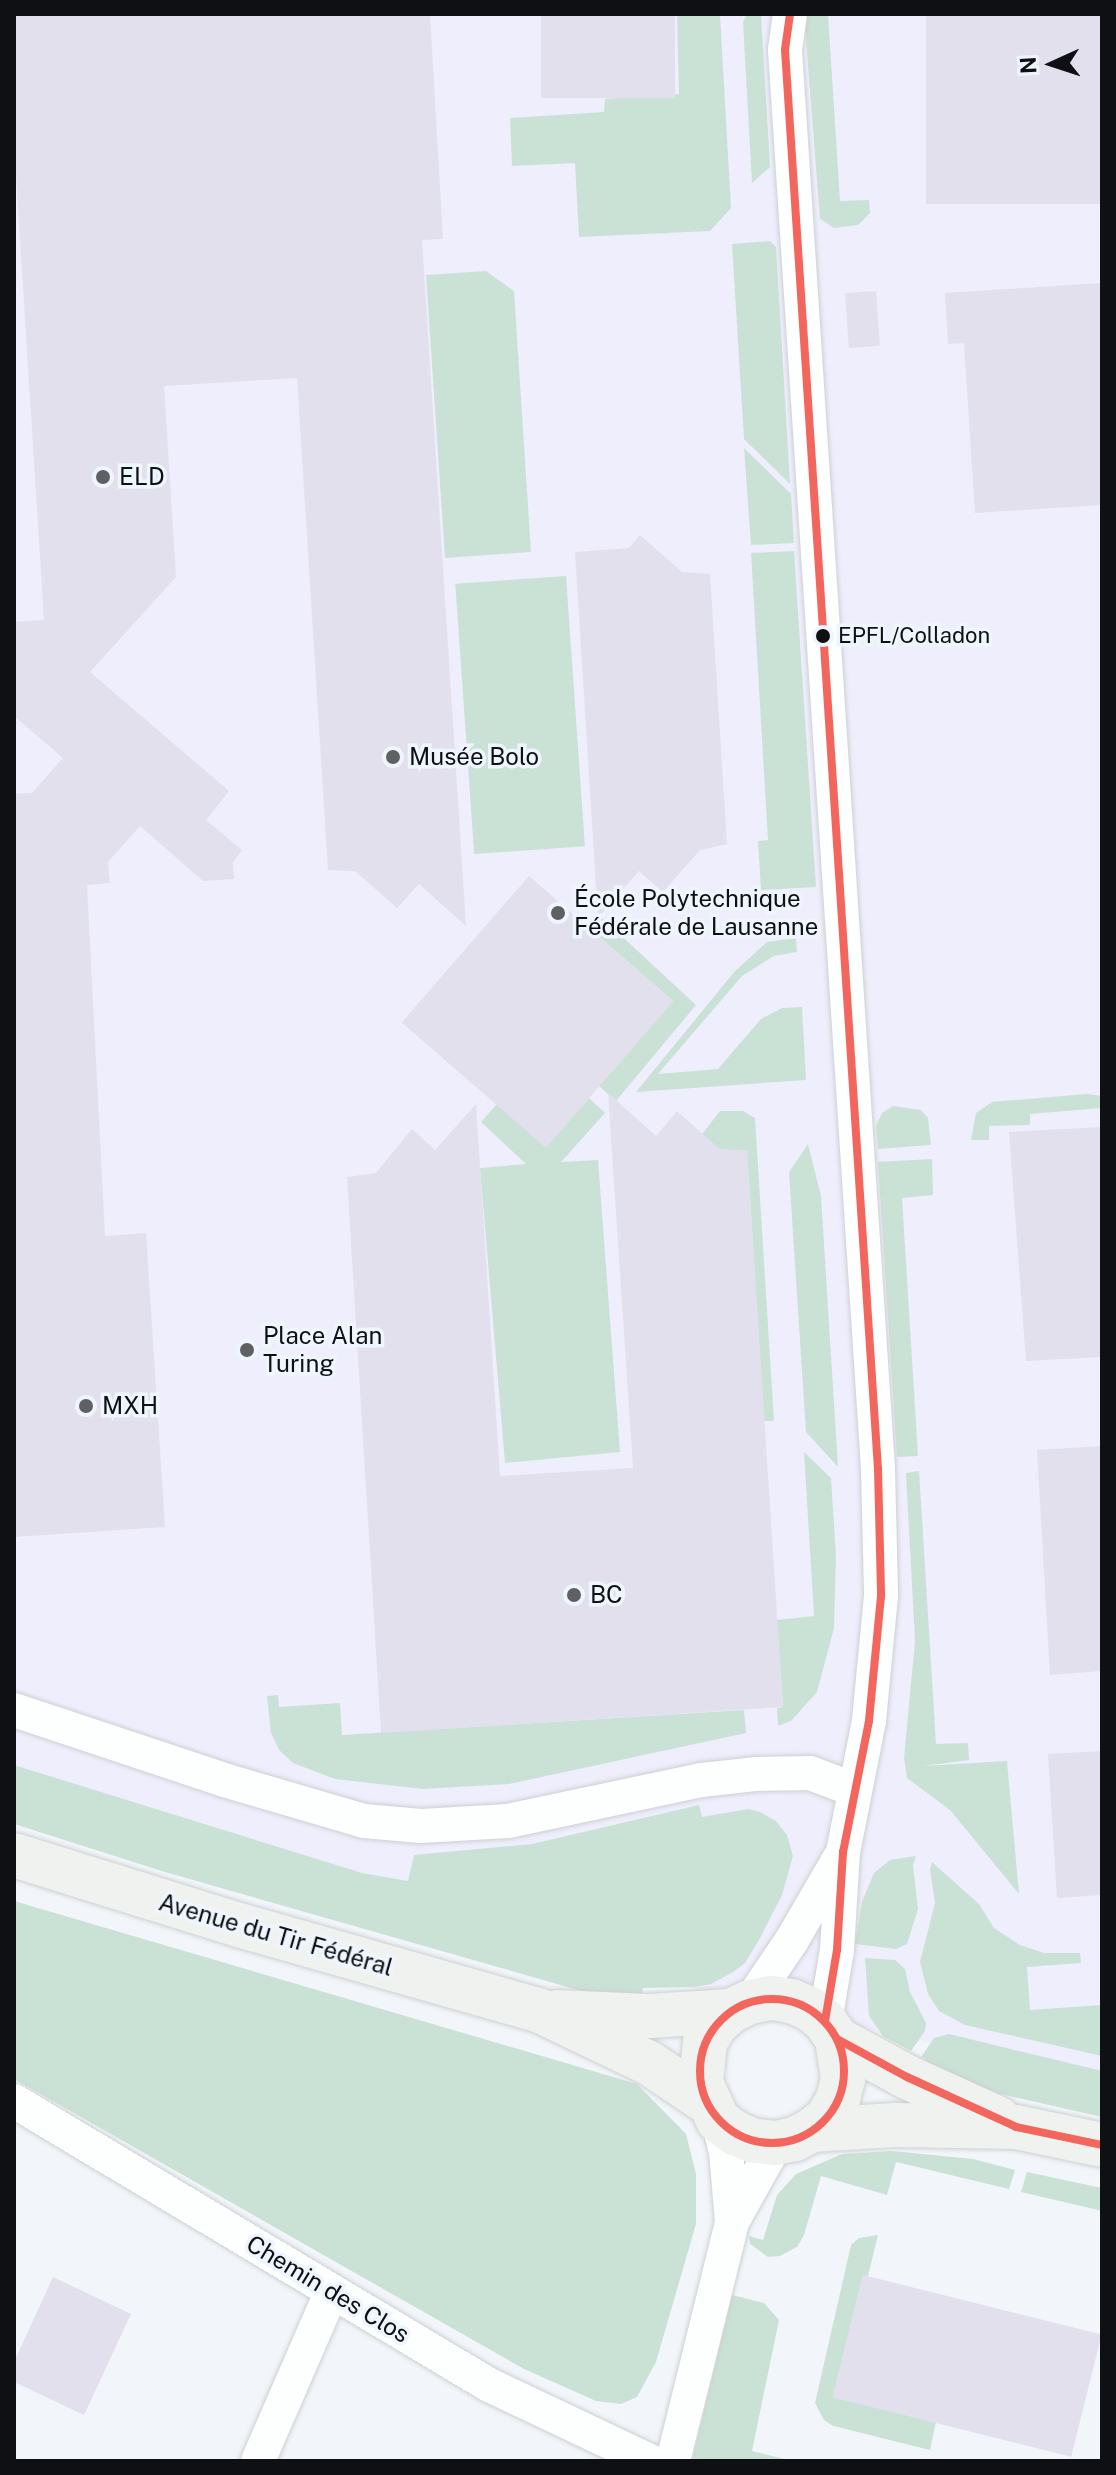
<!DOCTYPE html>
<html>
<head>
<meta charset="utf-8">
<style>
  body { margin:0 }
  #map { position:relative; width:1116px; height:2475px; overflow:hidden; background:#f2f6fa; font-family:"Public Sans",sans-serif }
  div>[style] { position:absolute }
  .education>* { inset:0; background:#efeefc }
  .green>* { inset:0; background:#cae2d5; transform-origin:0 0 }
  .building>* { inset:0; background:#e2e0ed; transform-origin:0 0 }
  .roads { filter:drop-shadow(0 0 2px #cdd0d3) drop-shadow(0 0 2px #cdd0d3) }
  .minor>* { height:34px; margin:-17px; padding:0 17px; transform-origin:17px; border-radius:17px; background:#fdfefe }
  .secondary>* { height:44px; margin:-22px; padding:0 22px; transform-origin:22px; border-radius:22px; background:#eff2ee }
  .bus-1>* { height:8px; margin:-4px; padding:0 4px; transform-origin:4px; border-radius:4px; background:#f2665e }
  .bus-1>.ring { margin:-4px; padding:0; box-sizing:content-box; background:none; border:8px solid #f2665e; border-radius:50% }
  .dots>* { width:22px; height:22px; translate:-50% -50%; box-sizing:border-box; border:4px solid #eff5fd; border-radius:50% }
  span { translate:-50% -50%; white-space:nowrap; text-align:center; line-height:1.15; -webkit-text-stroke:7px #eff5fd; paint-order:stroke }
  .bus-label { font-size:22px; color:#0e1013 }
  .left { translate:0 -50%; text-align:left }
  .poi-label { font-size:24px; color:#0e1013 }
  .street-label { font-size:24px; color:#0e1013 }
  .frame { position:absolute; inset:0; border:16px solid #0e1013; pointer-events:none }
  .north { position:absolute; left:1012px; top:24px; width:80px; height:80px; -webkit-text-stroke:6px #eff5fd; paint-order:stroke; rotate:267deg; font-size:22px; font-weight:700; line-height:32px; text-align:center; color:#0e1013 }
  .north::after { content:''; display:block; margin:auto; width:28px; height:36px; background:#0e1013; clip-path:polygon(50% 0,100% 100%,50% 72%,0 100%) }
</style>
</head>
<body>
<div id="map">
  <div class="education">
    <i style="clip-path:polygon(14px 14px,1102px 14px,1102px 2083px,386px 1918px,14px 1813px)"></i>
  </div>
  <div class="green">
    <i style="clip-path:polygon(677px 14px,720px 14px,731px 208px,710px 231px,579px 237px,575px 163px,512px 166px,510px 118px,604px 112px,605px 99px,679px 94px)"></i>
    <i style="clip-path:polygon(747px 14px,761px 14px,770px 167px,752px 183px,743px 22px)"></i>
    <i style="clip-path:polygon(804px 14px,828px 14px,840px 201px,869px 200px,870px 213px,858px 225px,834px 228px,820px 219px)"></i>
    <i style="clip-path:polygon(770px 241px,776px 247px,790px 484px,744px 439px,732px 244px)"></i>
    <i style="clip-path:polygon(486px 271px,514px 291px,531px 552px,445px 558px,426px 275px)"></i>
    <i style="clip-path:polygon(744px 448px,791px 494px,794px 543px,751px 545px)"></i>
    <i style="clip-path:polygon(794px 551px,816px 887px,761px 890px,758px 841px,768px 840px,751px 553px)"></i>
    <i style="left:566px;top:576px;width:271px;height:111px;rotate:86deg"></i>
    <i style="clip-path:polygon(600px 916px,696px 1005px,616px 1101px,599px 1086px,673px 1001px,589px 928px)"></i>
    <i style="clip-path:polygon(796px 938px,797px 952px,774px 956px,742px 976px,658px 1074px,718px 1069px,761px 1019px,782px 1008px,802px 1007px,806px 1080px,636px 1092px,735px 971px,767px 942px)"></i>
    <i style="clip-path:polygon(1087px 1094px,1102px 1096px,1102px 1108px,1030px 1114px,1030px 1125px,989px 1126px,989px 1140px,971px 1140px,976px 1113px,992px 1102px)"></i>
    <i style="clip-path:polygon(589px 1098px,605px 1113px,561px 1162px,598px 1160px,620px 1452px,505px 1463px,480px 1168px,526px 1164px,481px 1122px,497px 1104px,546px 1147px)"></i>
    <i style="clip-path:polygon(893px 1106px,921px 1110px,928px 1118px,931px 1145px,878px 1149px,876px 1126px,882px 1113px)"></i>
    <i style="clip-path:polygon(720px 1111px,743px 1111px,755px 1118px,774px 1421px,764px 1421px,747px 1151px,719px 1149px,702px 1134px)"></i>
    <i style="clip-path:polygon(808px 1144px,821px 1196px,838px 1467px,806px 1432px,789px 1172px)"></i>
    <i style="clip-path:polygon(932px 1159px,933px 1195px,902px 1198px,918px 1456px,897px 1457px,878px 1162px)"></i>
    <i style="clip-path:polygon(804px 1452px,831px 1478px,836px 1556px,834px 1628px,817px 1692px,791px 1721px,778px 1726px,777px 1708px,783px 1707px,777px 1620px,814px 1616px)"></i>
    <i style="clip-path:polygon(919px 1471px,936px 1744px,968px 1743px,969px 1760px,923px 1766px,1007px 1761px,1019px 1894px,950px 1810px,907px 1778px,904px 1758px,915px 1641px,906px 1473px)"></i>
    <i style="clip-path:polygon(278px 1695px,279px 1707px,340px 1703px,342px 1735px,744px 1710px,746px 1733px,509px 1784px,423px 1789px,335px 1779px,293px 1763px,279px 1750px,271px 1733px,267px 1696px)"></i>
    <i style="clip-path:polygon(14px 1765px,362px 1873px,408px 1881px,414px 1855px,532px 1844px,699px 1805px,702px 1817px,748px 1809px,760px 1812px,776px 1821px,787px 1835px,793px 1856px,782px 1895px,759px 1940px,745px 1963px,733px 1972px,711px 1984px,695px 1987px,643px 1988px,641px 2001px,606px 1998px,165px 1872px,14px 1824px)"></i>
    <i style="clip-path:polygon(916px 1856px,913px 1865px,918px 1909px,907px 1944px,896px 1949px,855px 1944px,862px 1902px,874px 1873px,890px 1860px)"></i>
    <i style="clip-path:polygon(932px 1862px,979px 1904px,994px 1928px,1020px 1945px,1044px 1953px,1080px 1953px,1081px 1963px,1027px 1967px,1030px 2010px,1102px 2005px,1102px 2056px,965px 2025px,939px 2011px,928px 1994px,920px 1962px,935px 1903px,930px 1870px)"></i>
    <i style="clip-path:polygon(14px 1901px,637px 2084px,686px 2134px,696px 2174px,696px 2224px,656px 2362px,637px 2397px,621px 2404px,596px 2401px,524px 2369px,14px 2079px)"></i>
    <i style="clip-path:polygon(865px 1958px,895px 1960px,905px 1969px,910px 1992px,926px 2023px,925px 2031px,911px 2051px,883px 2036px,869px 2016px)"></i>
    <i style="clip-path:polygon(949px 2034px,1102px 2071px,1102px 2117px,965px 2086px,921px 2070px,926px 2059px,921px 2057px,934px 2038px)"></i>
    <i style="clip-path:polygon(892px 2151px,973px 2159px,1015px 2170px,1009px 2189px,896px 2162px,887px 2195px,821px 2176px,804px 2235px,797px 2247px,780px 2256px,768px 2257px,750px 2244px,749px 2236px,763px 2240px,777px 2195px,796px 2174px,842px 2154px)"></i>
    <i style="clip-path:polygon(1027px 2172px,1102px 2188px,1102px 2211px,1021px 2192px)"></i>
    <i style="clip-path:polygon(878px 2235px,868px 2276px,863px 2276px,833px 2397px,936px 2422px,930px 2450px,833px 2426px,824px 2420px,815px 2403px,851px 2245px,859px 2238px)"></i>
    <i style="clip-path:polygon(732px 2295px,764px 2303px,779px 2320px,752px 2451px,793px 2461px,692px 2461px)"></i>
  </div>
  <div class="building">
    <i style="clip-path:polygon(14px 14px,430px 14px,443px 239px,422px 240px,466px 926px,419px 884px,397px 908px,355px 871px,328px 870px,297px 378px,164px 386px,176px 577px,90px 672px,229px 791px,206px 820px,242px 850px,233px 862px,234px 879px,203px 881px,140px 826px,108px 862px,110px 883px,87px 885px,105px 1236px,146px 1233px,165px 1527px,14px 1537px,14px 794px,32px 793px,63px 758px,14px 716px,14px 622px,44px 620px,14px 144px)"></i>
    <i style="left:541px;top:14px;width:134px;height:84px"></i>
    <i style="left:926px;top:14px;width:176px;height:190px"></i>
    <i style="clip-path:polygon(1102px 283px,1102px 505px,975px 513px,964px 343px,948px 344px,945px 293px)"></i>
    <i style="left:876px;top:291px;width:55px;height:31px;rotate:86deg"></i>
    <i style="clip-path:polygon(640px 535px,682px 572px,710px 574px,727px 844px,700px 850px,663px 892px,639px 871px,598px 918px,575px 552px,629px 548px)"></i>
    <i style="left:529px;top:876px;width:191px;height:194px;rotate:41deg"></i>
    <i style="clip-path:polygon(608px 1093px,656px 1136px,677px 1111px,719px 1149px,747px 1151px,783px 1707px,381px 1733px,347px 1177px,376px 1173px,412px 1129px,435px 1150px,476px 1104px,500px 1476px,633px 1468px)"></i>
    <i style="clip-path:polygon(1102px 1127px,1102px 1357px,1026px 1361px,1009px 1132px)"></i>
    <i style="clip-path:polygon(1102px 1446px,1102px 1671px,1050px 1675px,1037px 1450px)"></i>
    <i style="clip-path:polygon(1102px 1751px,1102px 1895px,1057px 1898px,1048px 1754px)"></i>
    <i style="left:863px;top:2275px;width:246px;height:126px;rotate:14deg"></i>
    <i style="clip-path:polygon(53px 2277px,131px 2314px,84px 2415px,14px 2382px,14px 2362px)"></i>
  </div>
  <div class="roads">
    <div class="minor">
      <i style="left:790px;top:14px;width:36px;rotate:98deg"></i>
      <i style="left:785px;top:50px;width:1422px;rotate:86.25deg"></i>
      <i style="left:878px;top:1469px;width:127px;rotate:88.6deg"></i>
      <i style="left:881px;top:1596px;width:126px;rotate:95.5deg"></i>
      <i style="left:869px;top:1721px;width:134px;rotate:101.2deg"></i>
      <i style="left:843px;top:1852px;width:98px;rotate:93.5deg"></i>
      <i style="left:837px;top:1950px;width:72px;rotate:99.6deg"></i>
      <i style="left:14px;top:1710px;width:221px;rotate:18.4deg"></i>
      <i style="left:224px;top:1780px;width:146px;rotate:16.3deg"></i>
      <i style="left:364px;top:1821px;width:57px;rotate:5deg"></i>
      <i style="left:421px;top:1826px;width:87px;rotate:-3.3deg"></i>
      <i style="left:508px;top:1821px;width:197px;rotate:-12deg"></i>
      <i style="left:701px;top:1780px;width:54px;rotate:-6.3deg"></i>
      <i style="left:755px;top:1774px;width:55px;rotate:-1deg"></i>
      <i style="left:810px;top:1773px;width:48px;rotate:20.7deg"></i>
      <i style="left:750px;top:2002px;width:75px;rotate:-55.9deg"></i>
      <i style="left:792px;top:1940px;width:94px;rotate:-59.9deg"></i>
      <i style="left:14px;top:2101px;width:553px;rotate:30.87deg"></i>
      <i style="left:489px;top:2385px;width:178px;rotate:25.3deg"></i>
      <i style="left:718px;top:2120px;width:32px;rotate:76deg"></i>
      <i style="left:726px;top:2151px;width:71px;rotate:85.2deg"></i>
      <i style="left:258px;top:2461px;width:185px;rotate:-66.5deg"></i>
      <i style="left:673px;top:2461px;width:246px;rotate:-76.1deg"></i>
      <i style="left:732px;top:2222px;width:90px;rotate:-60.9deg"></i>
    </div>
    <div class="secondary">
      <i style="left:14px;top:1855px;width:236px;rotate:17.3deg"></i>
      <i style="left:239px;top:1925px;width:313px;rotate:15.9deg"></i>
      <i style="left:540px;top:2011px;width:121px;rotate:25.5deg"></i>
      <i style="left:649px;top:2063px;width:70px;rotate:33.9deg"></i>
      <i style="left:558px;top:2012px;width:91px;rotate:2.5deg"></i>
      <i style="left:649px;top:2016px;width:82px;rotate:-3.5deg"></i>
      <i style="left:837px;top:2039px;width:80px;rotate:28.5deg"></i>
      <i style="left:907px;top:2077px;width:101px;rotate:24.5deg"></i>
      <i style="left:812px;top:2130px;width:21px;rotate:-39deg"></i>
      <i style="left:828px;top:2117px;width:21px;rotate:-61deg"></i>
      <i style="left:838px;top:2099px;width:21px;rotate:-76deg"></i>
      <i style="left:843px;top:2079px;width:40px;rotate:-98.5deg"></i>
      <i style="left:837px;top:2039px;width:22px;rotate:-124deg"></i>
      <i style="left:825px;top:2021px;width:19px;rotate:-141deg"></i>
      <i style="left:810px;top:2009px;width:21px;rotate:-157deg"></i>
      <i style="left:791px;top:2001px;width:20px;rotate:-171deg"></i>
      <i style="left:771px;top:1998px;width:21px;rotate:169deg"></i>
      <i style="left:750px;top:2002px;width:21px;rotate:155deg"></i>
      <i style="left:731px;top:2011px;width:20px;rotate:139deg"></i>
      <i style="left:716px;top:2024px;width:21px;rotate:121deg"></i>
      <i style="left:705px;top:2042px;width:41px;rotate:95.6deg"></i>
      <i style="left:701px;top:2083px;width:41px;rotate:65.3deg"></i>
      <i style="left:718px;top:2120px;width:21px;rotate:37deg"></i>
      <i style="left:735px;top:2133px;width:22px;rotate:22deg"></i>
      <i style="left:755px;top:2141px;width:21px;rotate:5deg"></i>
      <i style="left:776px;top:2143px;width:19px;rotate:-12deg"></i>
      <i style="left:795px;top:2139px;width:19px;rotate:-28deg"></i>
      <i style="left:812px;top:2130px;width:83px;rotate:-3.4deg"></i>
      <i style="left:895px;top:2125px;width:121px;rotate:0.9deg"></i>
      <i style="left:1016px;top:2127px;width:88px;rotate:11.8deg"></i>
    </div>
  </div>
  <div class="bus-1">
    <i style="left:790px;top:14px;width:36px;rotate:98deg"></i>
    <i style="left:785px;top:50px;width:1422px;rotate:86.25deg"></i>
    <i style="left:878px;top:1469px;width:127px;rotate:88.6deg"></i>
    <i style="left:881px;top:1596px;width:126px;rotate:95.5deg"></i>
    <i style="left:869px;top:1721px;width:134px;rotate:101.2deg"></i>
    <i style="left:843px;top:1852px;width:98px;rotate:93.5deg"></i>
    <i style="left:837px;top:1950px;width:72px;rotate:99.6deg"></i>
    <i class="ring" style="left:700px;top:1999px;width:136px;height:136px"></i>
    <i style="left:837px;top:2039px;width:80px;rotate:28.5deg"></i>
    <i style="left:907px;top:2077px;width:120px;rotate:24.6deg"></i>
    <i style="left:1016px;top:2127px;width:88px;rotate:11.8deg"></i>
  </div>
  <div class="dots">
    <i style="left:103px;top:477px;background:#5e6064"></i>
    <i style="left:823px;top:636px;background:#0e1013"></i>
    <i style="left:393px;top:757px;background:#5e6064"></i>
    <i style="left:558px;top:913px;background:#5e6064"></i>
    <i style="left:247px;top:1350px;background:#5e6064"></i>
    <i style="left:86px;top:1406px;background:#5e6064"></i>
    <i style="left:574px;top:1595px;background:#5e6064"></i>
  </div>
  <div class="bus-label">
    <span class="left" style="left:838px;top:636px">EPFL/Colladon</span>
  </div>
  <div class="poi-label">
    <span class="left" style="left:119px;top:477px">ELD</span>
    <span class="left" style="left:409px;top:757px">Musée Bolo</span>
    <span class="left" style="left:574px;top:913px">École Polytechnique<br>Fédérale de Lausanne</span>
    <span class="left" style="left:263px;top:1350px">Place Alan<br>Turing</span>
    <span class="left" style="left:102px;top:1406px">MXH</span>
    <span class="left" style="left:590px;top:1595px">BC</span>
  </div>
  <div class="street-label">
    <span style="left:276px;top:1935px;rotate:16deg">Avenue du Tir Fédéral</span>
    <span style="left:328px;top:2289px;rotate:31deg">Chemin des Clos</span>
  </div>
  <div class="frame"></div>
  <div class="north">N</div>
</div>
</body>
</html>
